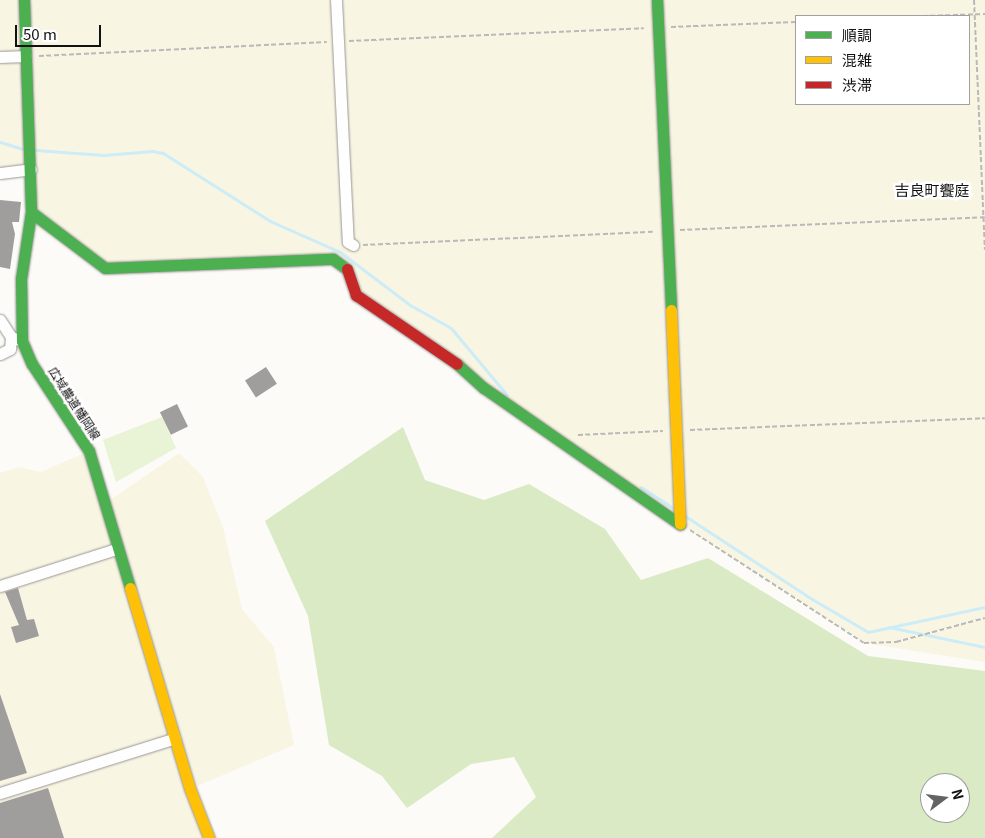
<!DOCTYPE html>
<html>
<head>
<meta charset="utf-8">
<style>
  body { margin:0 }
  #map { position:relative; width:985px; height:838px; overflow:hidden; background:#fcfbf7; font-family:Georgia,"Noto Sans JP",serif }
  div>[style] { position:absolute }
  .farmland>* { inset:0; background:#f9f5e3 }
  .green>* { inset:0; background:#e9f3d6 }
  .forest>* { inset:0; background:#daeac4 }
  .stream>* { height:3px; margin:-1.5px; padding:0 1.5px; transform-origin:1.5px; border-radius:1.5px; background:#ccecf8 }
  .building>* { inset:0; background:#a09e9c; transform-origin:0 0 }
  .path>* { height:2px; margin-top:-1px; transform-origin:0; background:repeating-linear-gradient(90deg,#b9b9b8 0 5px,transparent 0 7.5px) }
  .roads { filter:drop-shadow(0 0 1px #979695) drop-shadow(0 0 1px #979695) }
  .street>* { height:11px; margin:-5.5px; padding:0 5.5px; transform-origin:5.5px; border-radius:5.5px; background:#fffefe }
  .fast>* { height:11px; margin:-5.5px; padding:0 5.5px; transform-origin:5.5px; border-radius:5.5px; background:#4caf50 }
  .slow>* { height:11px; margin:-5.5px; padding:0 5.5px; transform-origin:5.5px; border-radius:5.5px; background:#ffc107 }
  .jam>* { height:11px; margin:-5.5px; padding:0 5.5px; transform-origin:5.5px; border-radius:5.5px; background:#c62828 }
  span { translate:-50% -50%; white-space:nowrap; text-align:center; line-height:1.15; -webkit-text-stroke:5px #fff; paint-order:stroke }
  .street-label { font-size:12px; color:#111 }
  .quarter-label { font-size:15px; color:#111 }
  .legend { position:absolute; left:795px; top:15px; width:175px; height:90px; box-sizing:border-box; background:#fff; border:1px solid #a0a0a0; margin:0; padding:6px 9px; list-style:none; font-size:15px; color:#111 }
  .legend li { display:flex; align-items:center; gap:10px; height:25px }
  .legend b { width:25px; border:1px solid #a0a0a0 }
  .north { position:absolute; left:920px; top:773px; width:50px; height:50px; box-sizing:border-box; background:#fff; border:1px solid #a0a0a0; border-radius:50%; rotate:75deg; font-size:14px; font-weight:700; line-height:20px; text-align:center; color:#111 }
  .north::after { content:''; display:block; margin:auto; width:18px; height:22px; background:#636362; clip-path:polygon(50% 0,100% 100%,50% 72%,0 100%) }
  .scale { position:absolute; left:15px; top:25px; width:86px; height:22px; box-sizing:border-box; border:2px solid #111; border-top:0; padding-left:6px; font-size:15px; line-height:18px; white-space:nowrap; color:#111; -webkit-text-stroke:4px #fff; paint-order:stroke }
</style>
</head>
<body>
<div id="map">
  <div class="farmland">
    <i style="clip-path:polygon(evenodd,0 0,985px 0,985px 662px,864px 643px,680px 524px,356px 295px,333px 259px,105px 268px,31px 212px,31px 169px,0 173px,0 0,796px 16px,969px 16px,969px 104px,796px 104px,796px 16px)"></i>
    <i style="clip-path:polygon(89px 451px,104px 504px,179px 453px,203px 477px,223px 527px,242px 609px,274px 647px,294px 745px,190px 789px,209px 838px,0 838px,0 473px,19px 467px,41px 472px)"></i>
  </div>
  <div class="green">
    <i style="clip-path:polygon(162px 417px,176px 448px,116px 482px,103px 440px)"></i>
  </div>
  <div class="forest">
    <i style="clip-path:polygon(evenodd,403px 427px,425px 480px,484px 500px,529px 484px,605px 529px,641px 580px,708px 558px,868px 656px,985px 671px,985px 838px,492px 838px,536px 797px,514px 757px,471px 764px,407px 808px,382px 776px,329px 745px,308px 616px,265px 521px,403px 427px,930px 783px,960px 783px,960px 813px,930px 813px,930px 783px)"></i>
  </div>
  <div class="stream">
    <i style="left:0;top:142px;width:27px;rotate:17deg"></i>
    <i style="left:35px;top:150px;width:69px;rotate:4.1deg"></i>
    <i style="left:104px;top:155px;width:48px;rotate:-4.8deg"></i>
    <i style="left:152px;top:151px;width:11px;rotate:10deg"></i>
    <i style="left:163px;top:153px;width:127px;rotate:32.4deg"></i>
    <i style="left:270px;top:221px;width:77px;rotate:23.9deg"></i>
    <i style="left:340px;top:252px;width:88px;rotate:37.1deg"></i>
    <i style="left:410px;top:305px;width:47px;rotate:29.3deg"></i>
    <i style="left:451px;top:328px;width:87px;rotate:50.1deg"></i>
    <i style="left:641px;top:487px;width:38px;rotate:33deg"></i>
    <i style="left:685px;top:516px;width:152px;rotate:33.2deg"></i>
    <i style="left:812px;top:599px;width:65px;rotate:30.5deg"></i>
    <i style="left:868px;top:632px;width:120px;rotate:-12.1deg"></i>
    <i style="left:889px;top:627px;width:98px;rotate:11.8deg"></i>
  </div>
  <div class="building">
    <i style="clip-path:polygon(0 200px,21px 202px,19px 222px,12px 222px,15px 234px,10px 269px,0 267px)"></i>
    <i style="left:266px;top:367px;width:20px;height:25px;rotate:57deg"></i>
    <i style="left:177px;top:404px;width:25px;height:19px;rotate:64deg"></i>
    <i style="clip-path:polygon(18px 588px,27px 620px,34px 619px,39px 636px,16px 643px,11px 627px,19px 625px,5px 592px)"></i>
    <i style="clip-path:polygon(0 694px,27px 773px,0 781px)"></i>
    <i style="clip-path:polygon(48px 788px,64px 838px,0 838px,0 803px)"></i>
  </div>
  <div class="path">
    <i style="left:974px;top:0;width:250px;rotate:87.5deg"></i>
    <i style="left:923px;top:16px;width:62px;rotate:-1.8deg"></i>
    <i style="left:671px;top:27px;width:125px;rotate:-2.3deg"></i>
    <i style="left:349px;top:41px;width:295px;rotate:-2.5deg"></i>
    <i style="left:39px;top:56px;width:288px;rotate:-2.8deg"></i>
    <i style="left:680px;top:230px;width:305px;rotate:-2.4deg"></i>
    <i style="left:363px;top:245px;width:290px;rotate:-2.6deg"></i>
    <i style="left:690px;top:430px;width:295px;rotate:-2.3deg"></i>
    <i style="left:578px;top:435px;width:85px;rotate:-2.7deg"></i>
    <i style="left:690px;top:530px;width:207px;rotate:33deg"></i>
    <i style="left:864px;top:643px;width:32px;rotate:-2deg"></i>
    <i style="left:896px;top:642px;width:92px;rotate:-15.1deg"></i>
  </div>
  <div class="roads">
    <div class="street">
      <i style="left:336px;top:0;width:242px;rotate:87.2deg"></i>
      <i style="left:348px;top:242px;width:6px;rotate:31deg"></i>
      <i style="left:0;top:57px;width:26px;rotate:-2deg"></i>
      <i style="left:0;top:173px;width:31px;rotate:-7deg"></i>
      <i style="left:0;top:320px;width:20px;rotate:57deg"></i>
      <i style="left:11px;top:337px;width:12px;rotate:20deg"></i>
      <i style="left:0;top:354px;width:11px;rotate:-27deg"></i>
      <i style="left:10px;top:349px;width:12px;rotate:-85deg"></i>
      <i style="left:0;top:586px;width:122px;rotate:-17.7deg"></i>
      <i style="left:0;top:793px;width:183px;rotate:-17.4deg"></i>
    </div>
    <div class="fast">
      <i style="left:24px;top:0;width:212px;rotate:88.1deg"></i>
      <i style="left:31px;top:212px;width:68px;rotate:98.5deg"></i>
      <i style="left:21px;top:279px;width:62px;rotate:89.1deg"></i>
      <i style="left:22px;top:341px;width:25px;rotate:67deg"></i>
      <i style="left:32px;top:364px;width:104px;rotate:56.8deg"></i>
      <i style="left:89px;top:451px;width:143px;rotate:73.3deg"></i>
      <i style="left:657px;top:0;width:310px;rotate:87.4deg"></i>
      <i style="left:31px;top:212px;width:93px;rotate:37.1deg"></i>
      <i style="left:105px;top:268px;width:228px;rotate:-2.3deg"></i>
      <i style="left:333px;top:259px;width:17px;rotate:36deg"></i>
      <i style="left:457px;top:364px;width:36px;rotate:42deg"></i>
      <i style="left:484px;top:388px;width:239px;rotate:34.8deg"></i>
    </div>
    <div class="slow">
      <i style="left:671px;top:310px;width:214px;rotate:87.6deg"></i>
      <i style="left:130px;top:588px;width:210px;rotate:73.4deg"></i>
      <i style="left:190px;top:789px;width:53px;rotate:68.8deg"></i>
    </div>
    <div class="jam">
      <i style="left:347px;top:269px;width:28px;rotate:71deg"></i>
      <i style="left:356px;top:295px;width:122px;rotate:34.3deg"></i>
    </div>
  </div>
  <div class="street-label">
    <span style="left:75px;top:403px;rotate:57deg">広域農道幡岡線</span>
  </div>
  <div class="quarter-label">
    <span style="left:932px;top:190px">吉良町饗庭</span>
  </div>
  <ul class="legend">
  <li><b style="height:6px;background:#4caf50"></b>順調</li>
  <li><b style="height:6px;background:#ffc107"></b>混雑</li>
  <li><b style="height:6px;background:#c62828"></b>渋滞</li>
  </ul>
  <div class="north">N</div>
  <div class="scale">50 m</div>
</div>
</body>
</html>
